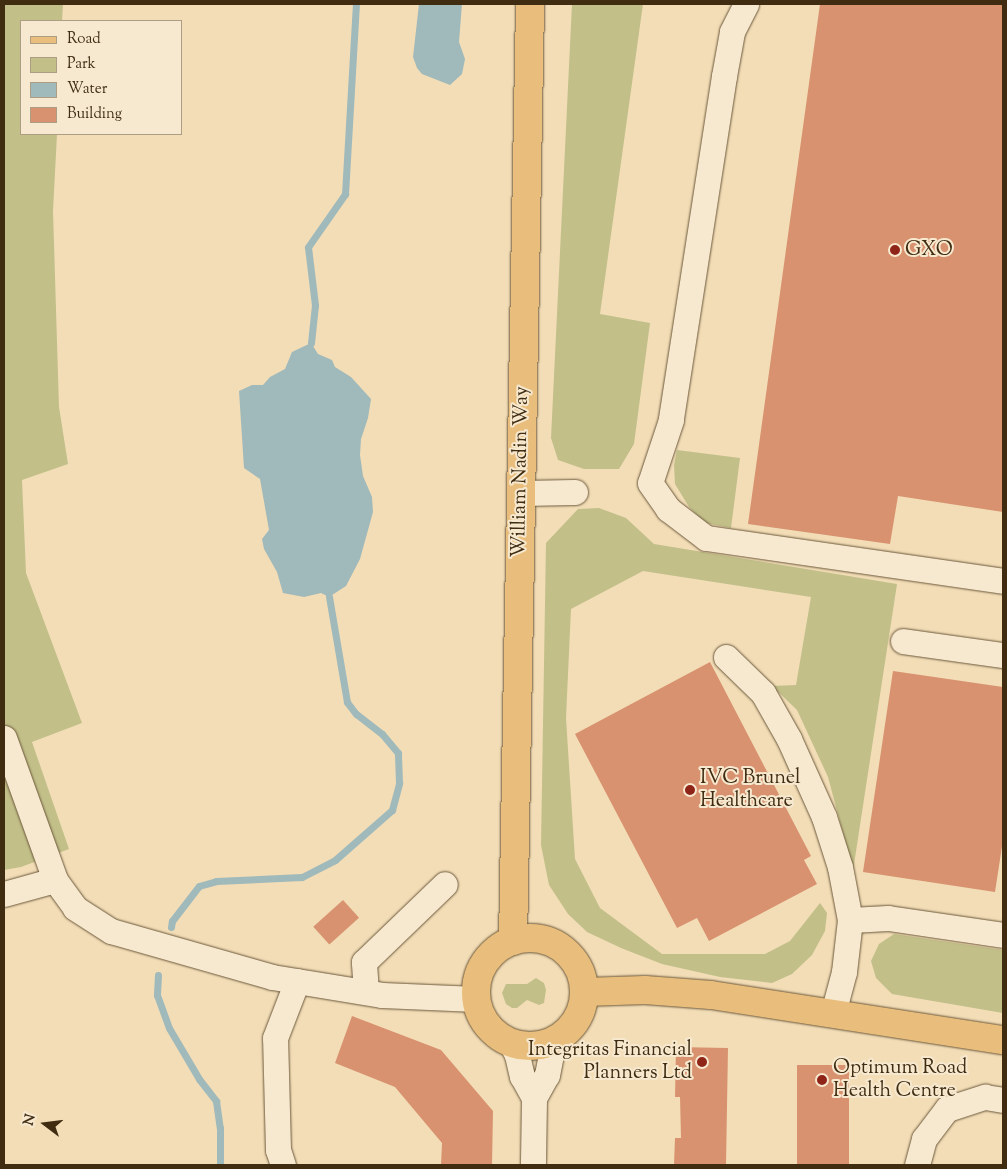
<!DOCTYPE html>
<html>
<head>
<meta charset="utf-8">
<style>
  body { margin:0 }
  #map { position:relative; width:1007px; height:1169px; overflow:hidden; background:#f2ddb7; font-family:"Sorts Mill Goudy",serif }
  div>[style] { position:absolute }
  .green>* { inset:0; background:#c2bf89 }
  .water>* { inset:0; background:#a0b9ba }
  .stream>* { height:7px; margin:-3.5px; padding:0 3.5px; transform-origin:3.5px; border-radius:3.5px; background:#a0b9ba }
  .building>* { inset:0; background:#d8926f; transform-origin:0 0 }
  .roads { filter:drop-shadow(0 0 1px #6c583a) drop-shadow(0 0 1px #6c583a) }
  .minor>* { height:25px; margin:-12.5px; padding:0 12.5px; transform-origin:12.5px; border-radius:12.5px; background:#f7e9d0 }
  .major>* { height:28px; margin:-14px; padding:0 14px; transform-origin:14px; border-radius:14px; background:#e9be7c }
  .major>.ring { margin:-14px; padding:0; box-sizing:content-box; background:none; border:28px solid #e9be7c; border-radius:50% }
  .dots>* { width:14px; height:14px; translate:-50% -50%; box-sizing:border-box; border:2px solid #f7e9d0; border-radius:50% }
  span { translate:-50% -50%; white-space:nowrap; text-align:center; line-height:1.15; -webkit-text-stroke:4px #f7e9d0; paint-order:stroke }
  .poi-label { font-size:20px; color:#3f2c11 }
  .left { translate:0 -50%; text-align:left }
  .right { translate:-100% -50%; text-align:right }
  .street-label { font-size:20px; color:#3f2c11 }
  .frame { position:absolute; inset:0; border:5px solid #3f2c11; pointer-events:none }
  .legend { position:absolute; left:20px; top:20px; width:162px; height:115px; box-sizing:border-box; background:#f7e9d0; border:1px solid #ad9d84; margin:0; padding:6px 9px; list-style:none; font-size:15px; color:#3f2c11 }
  .legend li { display:flex; align-items:center; gap:10px; height:25px }
  .legend b { width:25px; border:1px solid #ad9d84 }
  .north { position:absolute; left:20px; top:1099px; width:50px; height:50px; -webkit-text-stroke:4px #f7e9d0; paint-order:stroke; rotate:285deg; font-size:14px; font-weight:700; line-height:20px; text-align:center; color:#3f2c11 }
  .north::after { content:''; display:block; margin:auto; width:18px; height:22px; background:#3f2c11; clip-path:polygon(50% 0,100% 100%,50% 72%,0 100%) }
</style>
</head>
<body>
<div id="map">
  <div class="green">
    <i style="clip-path:polygon(4px 4px,63px 4px,62px 21px,21px 21px,21px 134px,57px 134px,53px 211px,59px 407px,68px 464px,22px 480px,26px 573px,82px 723px,32px 742px,69px 849px,21px 867px,4px 870px)"></i>
    <i style="clip-path:polygon(572px 4px,643px 4px,600px 314px,650px 323px,634px 444px,619px 469px,584px 469px,558px 460px,551px 438px)"></i>
    <i style="clip-path:polygon(677px 450px,740px 458px,731px 528px,705px 523px,689px 507px,675px 484px,674px 465px)"></i>
    <i style="clip-path:polygon(599px 508px,626px 518px,654px 544px,897px 584px,853px 871px,828px 777px,797px 710px,772px 686px,796px 685px,811px 597px,643px 571px,571px 609px,566px 718px,575px 859px,600px 908px,662px 954px,765px 954px,790px 941px,820px 903px,827px 913px,825px 931px,812px 955px,792px 974px,772px 983px,720px 977px,662px 964px,621px 948px,587px 932px,568px 914px,549px 885px,541px 845px,546px 543px,578px 509px)"></i>
    <i style="clip-path:polygon(894px 934px,1003px 950px,1003px 1013px,892px 994px,876px 978px,871px 961px,879px 944px)"></i>
    <i style="clip-path:polygon(536px 978px,544px 983px,546px 990px,544px 1003px,539px 1005px,527px 1000px,517px 1008px,512px 1008px,506px 1004px,502px 993px,506px 984px,527px 984px)"></i>
  </div>
  <div class="water">
    <i style="clip-path:polygon(419px 4px,462px 4px,459px 42px,465px 59px,462px 74px,450px 85px,422px 74px,417px 68px,413px 57px)"></i>
    <i style="clip-path:polygon(311px 343px,318px 354px,332px 360px,335px 367px,351px 377px,371px 399px,368px 418px,361px 439px,360px 455px,363px 476px,372px 497px,373px 512px,360px 559px,346px 586px,329px 597px,321px 593px,304px 597px,283px 593px,277px 572px,264px 549px,262px 539px,269px 530px,260px 479px,244px 468px,239px 391px,252px 385px,263px 385px,270px 377px,285px 369px,292px 352px)"></i>
  </div>
  <div class="stream">
    <i style="left:311px;top:343px;width:38px;rotate:-84deg"></i>
    <i style="left:315px;top:305px;width:58px;rotate:-96.9deg"></i>
    <i style="left:308px;top:247px;width:65px;rotate:-55.1deg"></i>
    <i style="left:345px;top:194px;width:190px;rotate:-86.7deg"></i>
    <i style="left:171px;top:927px;width:6px;rotate:-81deg"></i>
    <i style="left:172px;top:921px;width:44px;rotate:-52.4deg"></i>
    <i style="left:199px;top:886px;width:18px;rotate:-16deg"></i>
    <i style="left:216px;top:881px;width:86px;rotate:-2.7deg"></i>
    <i style="left:302px;top:877px;width:37px;rotate:-27deg"></i>
    <i style="left:335px;top:860px;width:76px;rotate:-41.3deg"></i>
    <i style="left:392px;top:810px;width:28px;rotate:-75deg"></i>
    <i style="left:399px;top:783px;width:30px;rotate:-92deg"></i>
    <i style="left:398px;top:753px;width:25px;rotate:-130deg"></i>
    <i style="left:382px;top:734px;width:33px;rotate:-142deg"></i>
    <i style="left:356px;top:714px;width:15px;rotate:-127deg"></i>
    <i style="left:347px;top:702px;width:107px;rotate:-99.7deg"></i>
    <i style="left:158px;top:975px;width:20px;rotate:93deg"></i>
    <i style="left:157px;top:995px;width:35px;rotate:70deg"></i>
    <i style="left:169px;top:1028px;width:59px;rotate:59.5deg"></i>
    <i style="left:199px;top:1079px;width:28px;rotate:52deg"></i>
    <i style="left:216px;top:1101px;width:27px;rotate:82deg"></i>
    <i style="left:220px;top:1128px;width:37px;rotate:90deg"></i>
  </div>
  <div class="building">
    <i style="clip-path:polygon(820px 4px,1003px 4px,1003px 512px,898px 496px,890px 544px,748px 524px)"></i>
    <i style="clip-path:polygon(710px 662px,811px 856px,804px 860px,817px 884px,709px 941px,697px 918px,677px 928px,575px 734px)"></i>
    <i style="clip-path:polygon(893px 671px,1003px 687px,1003px 840px,995px 892px,863px 872px)"></i>
    <i style="left:343px;top:900px;width:24px;height:40px;rotate:48deg"></i>
    <i style="clip-path:polygon(352px 1016px,441px 1050px,493px 1111px,492px 1165px,441px 1165px,442px 1143px,395px 1087px,335px 1063px)"></i>
    <i style="clip-path:polygon(676px 1047px,728px 1048px,726px 1165px,674px 1165px,675px 1138px,681px 1138px,680px 1097px,675px 1097px)"></i>
    <i style="left:797px;top:1065px;width:52px;height:100px"></i>
  </div>
  <div class="roads">
    <div class="minor">
      <i style="left:746px;top:4px;width:31px;rotate:117deg"></i>
      <i style="left:732px;top:32px;width:45px;rotate:100.3deg"></i>
      <i style="left:724px;top:76px;width:348px;rotate:98.8deg"></i>
      <i style="left:671px;top:420px;width:66px;rotate:108.4deg"></i>
      <i style="left:650px;top:483px;width:32px;rotate:55deg"></i>
      <i style="left:668px;top:509px;width:48px;rotate:37.3deg"></i>
      <i style="left:706px;top:538px;width:300px;rotate:8.2deg"></i>
      <i style="left:521px;top:493px;width:54px;rotate:-1.1deg"></i>
      <i style="left:903px;top:641px;width:101px;rotate:8deg"></i>
      <i style="left:726px;top:657px;width:52px;rotate:44.2deg"></i>
      <i style="left:763px;top:693px;width:53px;rotate:60.5deg"></i>
      <i style="left:789px;top:739px;width:85px;rotate:65.8deg"></i>
      <i style="left:824px;top:817px;width:52px;rotate:72.3deg"></i>
      <i style="left:840px;top:867px;width:54px;rotate:79.3deg"></i>
      <i style="left:850px;top:920px;width:52px;rotate:96.6deg"></i>
      <i style="left:844px;top:972px;width:42px;rotate:105deg"></i>
      <i style="left:4px;top:738px;width:151px;rotate:70.2deg"></i>
      <i style="left:55px;top:880px;width:34px;rotate:54deg"></i>
      <i style="left:75px;top:908px;width:43px;rotate:32.6deg"></i>
      <i style="left:111px;top:931px;width:167px;rotate:15.9deg"></i>
      <i style="left:272px;top:977px;width:111px;rotate:9.3deg"></i>
      <i style="left:382px;top:995px;width:94px;rotate:2.4deg"></i>
      <i style="left:4px;top:894px;width:53px;rotate:-15.4deg"></i>
      <i style="left:850px;top:920px;width:38px;rotate:-3deg"></i>
      <i style="left:888px;top:918px;width:116px;rotate:8.4deg"></i>
      <i style="left:366px;top:992px;width:30px;rotate:-94deg"></i>
      <i style="left:364px;top:962px;width:112px;rotate:-43.9deg"></i>
      <i style="left:511px;top:1043px;width:13px;rotate:63deg"></i>
      <i style="left:517px;top:1055px;width:22px;rotate:77deg"></i>
      <i style="left:522px;top:1076px;width:25px;rotate:61deg"></i>
      <i style="left:534px;top:1098px;width:67px;rotate:90.9deg"></i>
      <i style="left:534px;top:1098px;width:26px;rotate:-61deg"></i>
      <i style="left:547px;top:1075px;width:36px;rotate:-79deg"></i>
      <i style="left:283px;top:1165px;width:16px;rotate:-108deg"></i>
      <i style="left:278px;top:1150px;width:112px;rotate:-91.5deg"></i>
      <i style="left:275px;top:1038px;width:61px;rotate:-68.9deg"></i>
      <i style="left:917px;top:1165px;width:27px;rotate:-75deg"></i>
      <i style="left:924px;top:1139px;width:38px;rotate:-53deg"></i>
      <i style="left:947px;top:1109px;width:40px;rotate:-18deg"></i>
      <i style="left:985px;top:1097px;width:18px;rotate:9deg"></i>
    </div>
    <div class="major">
      <i class="ring" style="left:476px;top:938px;width:80px;height:80px"></i>
      <i style="left:513px;top:941px;width:937px;rotate:-88.96deg"></i>
      <i style="left:585px;top:992px;width:60px;rotate:-1.9deg"></i>
      <i style="left:645px;top:990px;width:66px;rotate:4.3deg"></i>
      <i style="left:711px;top:995px;width:295px;rotate:8.8deg"></i>
    </div>
  </div>
  <div class="dots">
    <i style="left:895px;top:250px;background:#8f2418"></i>
    <i style="left:690px;top:790px;background:#8f2418"></i>
    <i style="left:702px;top:1062px;background:#8f2418"></i>
    <i style="left:822px;top:1080px;background:#8f2418"></i>
  </div>
  <div class="poi-label">
    <span class="left" style="left:905px;top:250px">GXO</span>
    <span class="left" style="left:700px;top:790px">IVC Brunel<br>Healthcare</span>
    <span class="right" style="left:692px;top:1062px">Integritas Financial<br>Planners Ltd</span>
    <span class="left" style="left:833px;top:1080px">Optimum Road<br>Health Centre</span>
  </div>
  <div class="street-label">
    <span style="left:521px;top:472px;rotate:-89deg">William Nadin Way</span>
  </div>
  <div class="frame"></div>
  <ul class="legend">
  <li><b style="height:6px;background:#e9be7c"></b>Road</li>
  <li><b style="height:14px;background:#c2bf89"></b>Park</li>
  <li><b style="height:14px;background:#a0b9ba"></b>Water</li>
  <li><b style="height:14px;background:#d8926f"></b>Building</li>
  </ul>
  <div class="north">N</div>
</div>
</body>
</html>
